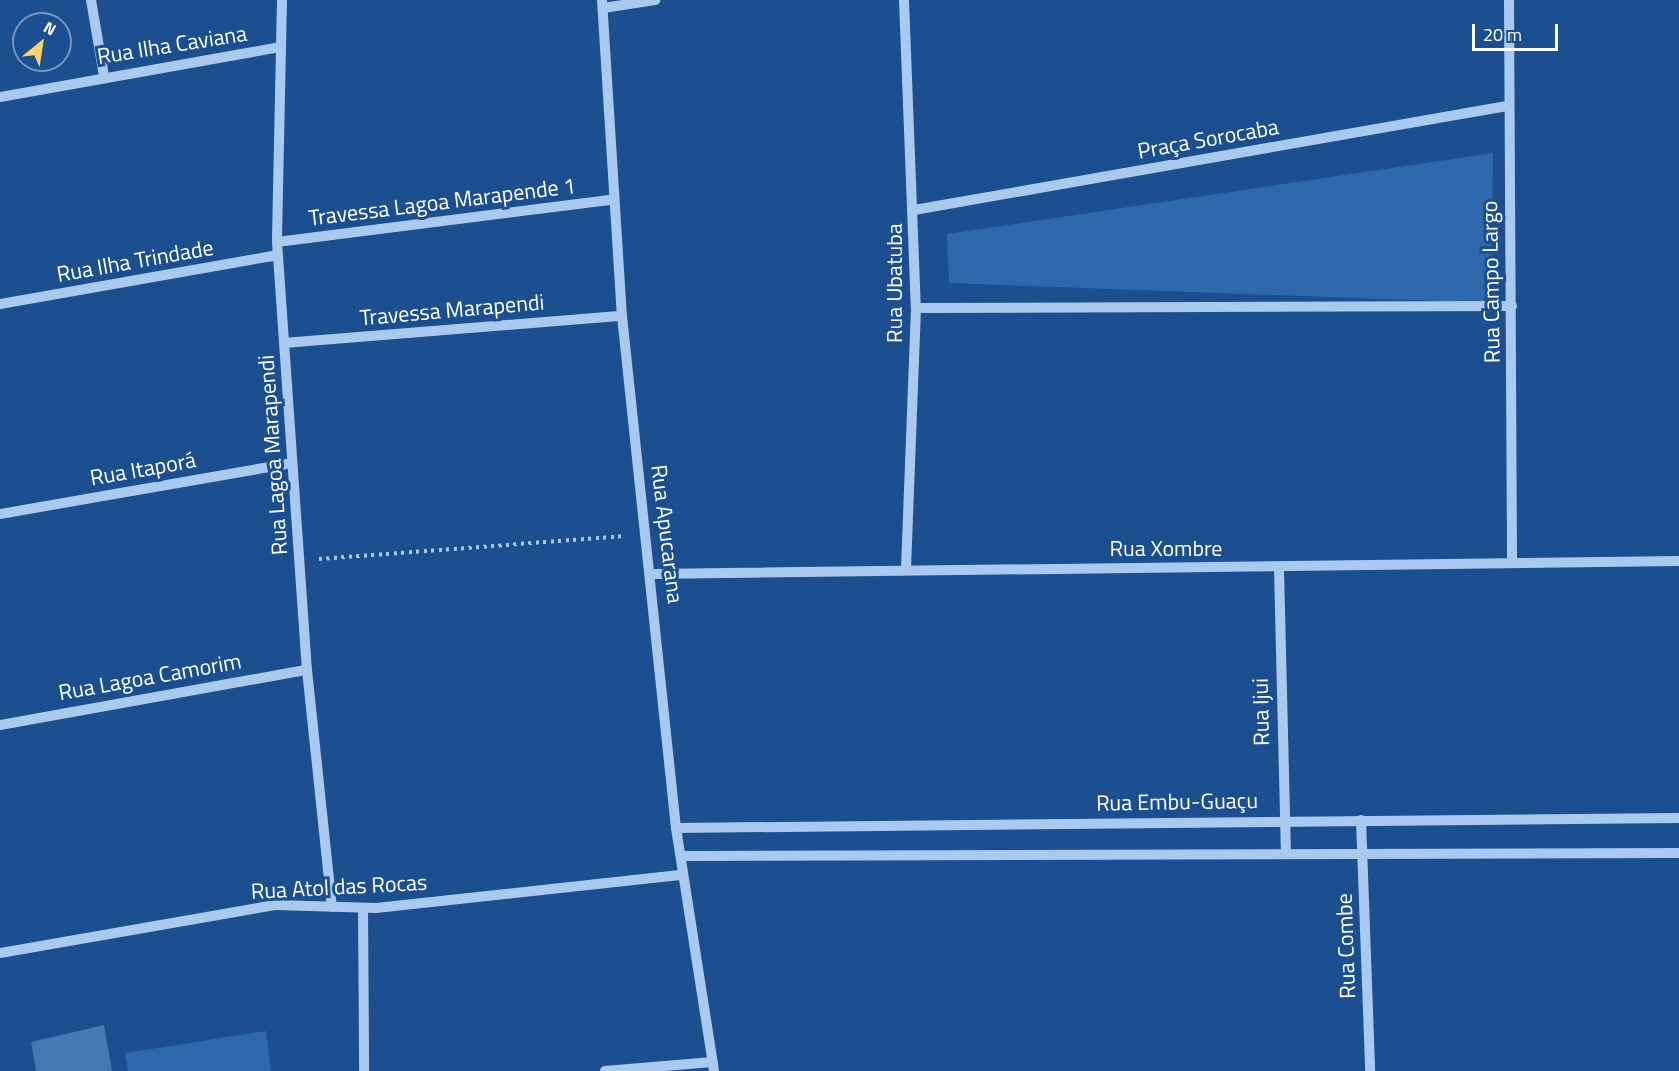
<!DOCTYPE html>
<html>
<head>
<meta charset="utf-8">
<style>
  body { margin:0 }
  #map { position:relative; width:1679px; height:1071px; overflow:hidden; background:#1b4f8f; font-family:"Titillium Web",sans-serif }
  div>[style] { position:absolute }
  .green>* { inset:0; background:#2e69ad }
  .building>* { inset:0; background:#4478b7 }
  .path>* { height:4px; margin-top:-2px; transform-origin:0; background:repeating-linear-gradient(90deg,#a9c9ee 0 3px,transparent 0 7.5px) }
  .minor>* { height:10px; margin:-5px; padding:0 5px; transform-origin:5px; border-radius:5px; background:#a9c9ee }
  span { translate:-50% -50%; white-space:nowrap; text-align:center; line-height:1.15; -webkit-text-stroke:6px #1b4f8f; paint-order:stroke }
  .street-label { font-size:22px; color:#fff }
  .north { position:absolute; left:12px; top:12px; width:60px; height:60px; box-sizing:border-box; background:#1b4f8f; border:2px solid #7695bc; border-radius:50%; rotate:30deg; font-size:16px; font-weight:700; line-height:24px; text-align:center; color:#fff }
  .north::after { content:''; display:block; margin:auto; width:21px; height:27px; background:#ffd166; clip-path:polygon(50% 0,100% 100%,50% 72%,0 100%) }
  .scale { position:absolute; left:1472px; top:24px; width:86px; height:27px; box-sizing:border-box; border:3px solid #fff; border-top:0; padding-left:8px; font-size:18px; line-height:21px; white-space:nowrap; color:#fff; -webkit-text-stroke:4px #1b4f8f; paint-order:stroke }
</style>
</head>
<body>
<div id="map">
  <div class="green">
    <i style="clip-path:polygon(1493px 153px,1491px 303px,949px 283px,947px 234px)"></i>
    <i style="clip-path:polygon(266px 1031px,271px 1071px,128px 1071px,125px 1053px)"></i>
  </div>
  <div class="building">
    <i style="clip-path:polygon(104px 1025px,112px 1071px,36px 1071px,31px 1042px)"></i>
  </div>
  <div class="path">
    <i style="left:319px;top:559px;width:307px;rotate:-4.3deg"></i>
  </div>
  <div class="minor">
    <i style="left:91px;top:0;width:77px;rotate:80.3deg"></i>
    <i style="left:282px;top:0;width:242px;rotate:91.2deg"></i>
    <i style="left:277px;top:242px;width:429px;rotate:86deg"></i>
    <i style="left:307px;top:670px;width:238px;rotate:84deg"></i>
    <i style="left:602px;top:0;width:317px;rotate:86.4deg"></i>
    <i style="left:622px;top:316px;width:515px;rotate:83.98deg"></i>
    <i style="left:676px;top:828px;width:246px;rotate:81.1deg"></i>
    <i style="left:904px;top:0;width:308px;rotate:87.8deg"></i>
    <i style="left:916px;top:308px;width:259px;rotate:92.2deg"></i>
    <i style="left:1509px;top:0;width:563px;rotate:89.69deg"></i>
    <i style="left:603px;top:8px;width:53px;rotate:-8.7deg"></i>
    <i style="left:0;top:97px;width:284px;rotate:-10.1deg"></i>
    <i style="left:914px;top:210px;width:602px;rotate:-9.95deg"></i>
    <i style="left:277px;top:242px;width:337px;rotate:-7.2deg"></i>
    <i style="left:0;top:304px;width:281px;rotate:-10deg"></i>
    <i style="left:916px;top:308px;width:596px;rotate:-0.19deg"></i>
    <i style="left:284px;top:343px;width:339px;rotate:-4.6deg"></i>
    <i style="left:0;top:514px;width:296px;rotate:-9.9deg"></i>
    <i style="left:1279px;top:569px;width:285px;rotate:88.6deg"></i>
    <i style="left:654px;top:574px;width:1025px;rotate:-0.73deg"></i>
    <i style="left:0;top:725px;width:312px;rotate:-10.2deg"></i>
    <i style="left:1361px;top:820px;width:251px;rotate:87.9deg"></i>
    <i style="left:676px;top:828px;width:1003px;rotate:-0.57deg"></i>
    <i style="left:682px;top:856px;width:997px;rotate:-0.17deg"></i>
    <i style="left:363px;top:908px;width:163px;rotate:89.6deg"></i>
    <i style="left:0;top:953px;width:279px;rotate:-9.9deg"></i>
    <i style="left:275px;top:905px;width:101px;rotate:1.7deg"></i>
    <i style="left:376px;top:908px;width:308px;rotate:-6.2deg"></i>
    <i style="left:605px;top:1071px;width:108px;rotate:-4.8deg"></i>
  </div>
  <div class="street-label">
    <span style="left:172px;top:45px;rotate:-9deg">Rua Ilha Caviana</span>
    <span style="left:1208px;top:139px;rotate:-10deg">Praça Sorocaba</span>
    <span style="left:442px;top:202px;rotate:-7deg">Travessa Lagoa Marapende 1</span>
    <span style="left:135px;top:261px;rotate:-10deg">Rua Ilha Trindade</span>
    <span style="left:1491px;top:282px;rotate:-91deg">Rua Campo Largo</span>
    <span style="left:895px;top:283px;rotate:-90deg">Rua Ubatuba</span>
    <span style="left:452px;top:310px;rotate:-5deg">Travessa Marapendi</span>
    <span style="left:273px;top:455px;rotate:-94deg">Rua Lagoa Marapendi</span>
    <span style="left:143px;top:469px;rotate:-10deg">Rua Itaporá</span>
    <span style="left:667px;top:534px;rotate:83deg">Rua Apucarana</span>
    <span style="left:1166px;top:549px">Rua Xombre</span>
    <span style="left:150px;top:677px;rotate:-10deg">Rua Lagoa Camorim</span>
    <span style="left:1261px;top:712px;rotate:-91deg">Rua Ijui</span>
    <span style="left:1177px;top:802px;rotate:-1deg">Rua Embu-Guaçu</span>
    <span style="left:339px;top:887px;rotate:-3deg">Rua Atol das Rocas</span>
    <span style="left:1346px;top:946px;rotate:-92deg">Rua Combe</span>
  </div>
  <div class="north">N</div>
  <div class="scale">20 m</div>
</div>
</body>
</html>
